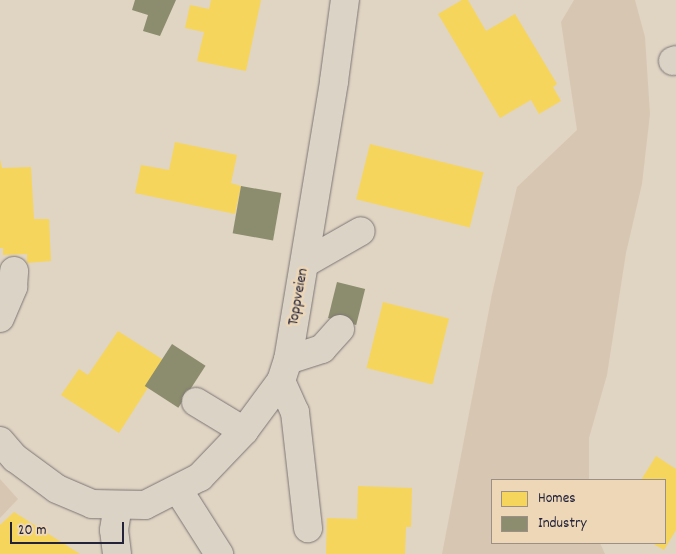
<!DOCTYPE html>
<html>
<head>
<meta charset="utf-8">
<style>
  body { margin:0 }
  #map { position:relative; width:676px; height:554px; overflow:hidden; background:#e0d4c3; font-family:Dekko,sans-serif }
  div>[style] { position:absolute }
  .built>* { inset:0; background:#d7c7b2 }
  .homes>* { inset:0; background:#f6d55c; transform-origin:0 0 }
  .industry>* { inset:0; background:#8c8c6e; transform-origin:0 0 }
  .roads { filter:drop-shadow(0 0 1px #7c7674) drop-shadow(0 0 1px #7c7674) }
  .minor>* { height:28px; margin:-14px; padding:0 14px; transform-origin:14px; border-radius:14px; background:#dcd3c7 }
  span { translate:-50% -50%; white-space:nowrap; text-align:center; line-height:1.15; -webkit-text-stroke:5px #edd7b6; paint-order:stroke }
  .street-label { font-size:16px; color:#22223b }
  .legend { position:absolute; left:491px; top:479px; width:175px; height:65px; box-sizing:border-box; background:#edd7b6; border:1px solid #9c8f85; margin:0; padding:6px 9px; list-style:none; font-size:15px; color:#22223b }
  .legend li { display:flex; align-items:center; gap:10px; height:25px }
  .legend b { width:25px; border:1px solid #9c8f85 }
  .scale { position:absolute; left:10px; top:522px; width:114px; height:22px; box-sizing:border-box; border:2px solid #22223b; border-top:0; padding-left:6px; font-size:15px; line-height:18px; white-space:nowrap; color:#22223b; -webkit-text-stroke:4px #edd7b6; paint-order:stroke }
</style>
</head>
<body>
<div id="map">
  <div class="built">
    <i style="clip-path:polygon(574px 0,635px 0,645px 37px,650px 114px,642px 184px,626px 253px,607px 375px,589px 438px,589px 480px,492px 480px,492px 543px,600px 543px,605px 554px,442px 554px,492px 294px,517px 187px,577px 130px,561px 22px)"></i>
    <i style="clip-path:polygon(0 479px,18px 499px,0 518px)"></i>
  </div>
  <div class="homes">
    <i style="clip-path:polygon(211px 0,261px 0,246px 71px,197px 61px,204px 32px,185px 28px,190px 5px,209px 9px)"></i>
    <i style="clip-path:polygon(462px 0,468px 0,486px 31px,515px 14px,557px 84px,553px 87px,561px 101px,539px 114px,531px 100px,500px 118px,438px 14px)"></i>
    <i style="clip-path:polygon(175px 142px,237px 155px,231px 183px,241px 186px,235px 214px,135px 193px,141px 165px,169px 170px)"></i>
    <i style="left:370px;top:144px;width:117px;height:57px;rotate:14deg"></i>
    <i style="clip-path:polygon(0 159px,2px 168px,31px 167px,34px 219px,49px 219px,51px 261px,27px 263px,27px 254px,3px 255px,3px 248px,0 248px)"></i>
    <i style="left:383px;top:302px;width:68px;height:68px;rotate:14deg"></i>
    <i style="clip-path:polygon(118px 331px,165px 361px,119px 433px,61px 395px,79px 369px,88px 375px)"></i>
    <i style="clip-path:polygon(656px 456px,676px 469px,676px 530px,664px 550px,652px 543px,665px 543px,665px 480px,641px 480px)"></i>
    <i style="clip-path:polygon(358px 486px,412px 488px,411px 527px,406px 527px,405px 554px,326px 554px,327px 518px,357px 519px)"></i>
    <i style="clip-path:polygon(14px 512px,80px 554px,0 554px,0 525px)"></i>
  </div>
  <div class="industry">
    <i style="clip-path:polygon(135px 0,176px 0,160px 36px,143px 31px,148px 15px,132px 10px)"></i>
    <i style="left:241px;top:186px;width:41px;height:48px;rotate:10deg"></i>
    <i style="left:337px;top:282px;width:29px;height:37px;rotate:14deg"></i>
    <i style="left:172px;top:344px;width:40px;height:50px;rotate:33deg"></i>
  </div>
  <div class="roads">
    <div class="minor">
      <i style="left:673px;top:61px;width:3px;rotate:-18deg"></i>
      <i style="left:305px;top:263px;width:64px;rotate:-29.7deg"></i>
      <i style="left:0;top:318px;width:34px;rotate:-67deg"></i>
      <i style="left:13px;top:287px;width:16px;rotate:-86deg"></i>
      <i style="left:288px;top:360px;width:36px;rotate:-18deg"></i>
      <i style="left:322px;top:349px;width:27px;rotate:-48deg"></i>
      <i style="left:281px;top:381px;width:34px;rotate:66deg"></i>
      <i style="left:295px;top:412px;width:117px;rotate:83.6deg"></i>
      <i style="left:196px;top:402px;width:56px;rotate:31.1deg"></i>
      <i style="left:0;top:441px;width:23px;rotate:49deg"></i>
      <i style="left:15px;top:458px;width:52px;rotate:36.4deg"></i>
      <i style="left:57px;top:489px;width:38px;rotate:23deg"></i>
      <i style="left:92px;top:504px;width:53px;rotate:1.1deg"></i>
      <i style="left:145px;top:505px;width:62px;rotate:-27deg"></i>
      <i style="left:200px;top:477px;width:64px;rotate:-46.3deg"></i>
      <i style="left:244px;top:431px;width:62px;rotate:-53.5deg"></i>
      <i style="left:281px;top:381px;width:22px;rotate:-72deg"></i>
      <i style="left:288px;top:360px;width:283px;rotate:-80.6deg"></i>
      <i style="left:334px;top:81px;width:82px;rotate:-82.3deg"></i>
      <i style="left:179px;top:491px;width:75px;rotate:57.6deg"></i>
      <i style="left:117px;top:554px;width:24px;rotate:-97deg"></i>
      <i style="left:114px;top:530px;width:24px;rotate:-81deg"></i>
    </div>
  </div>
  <div class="street-label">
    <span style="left:299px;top:297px;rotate:-80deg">Toppveien</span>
  </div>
  <ul class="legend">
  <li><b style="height:14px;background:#f6d55c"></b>Homes</li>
  <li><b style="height:14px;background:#8c8c6e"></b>Industry</li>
  </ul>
  <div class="scale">20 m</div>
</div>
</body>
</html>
